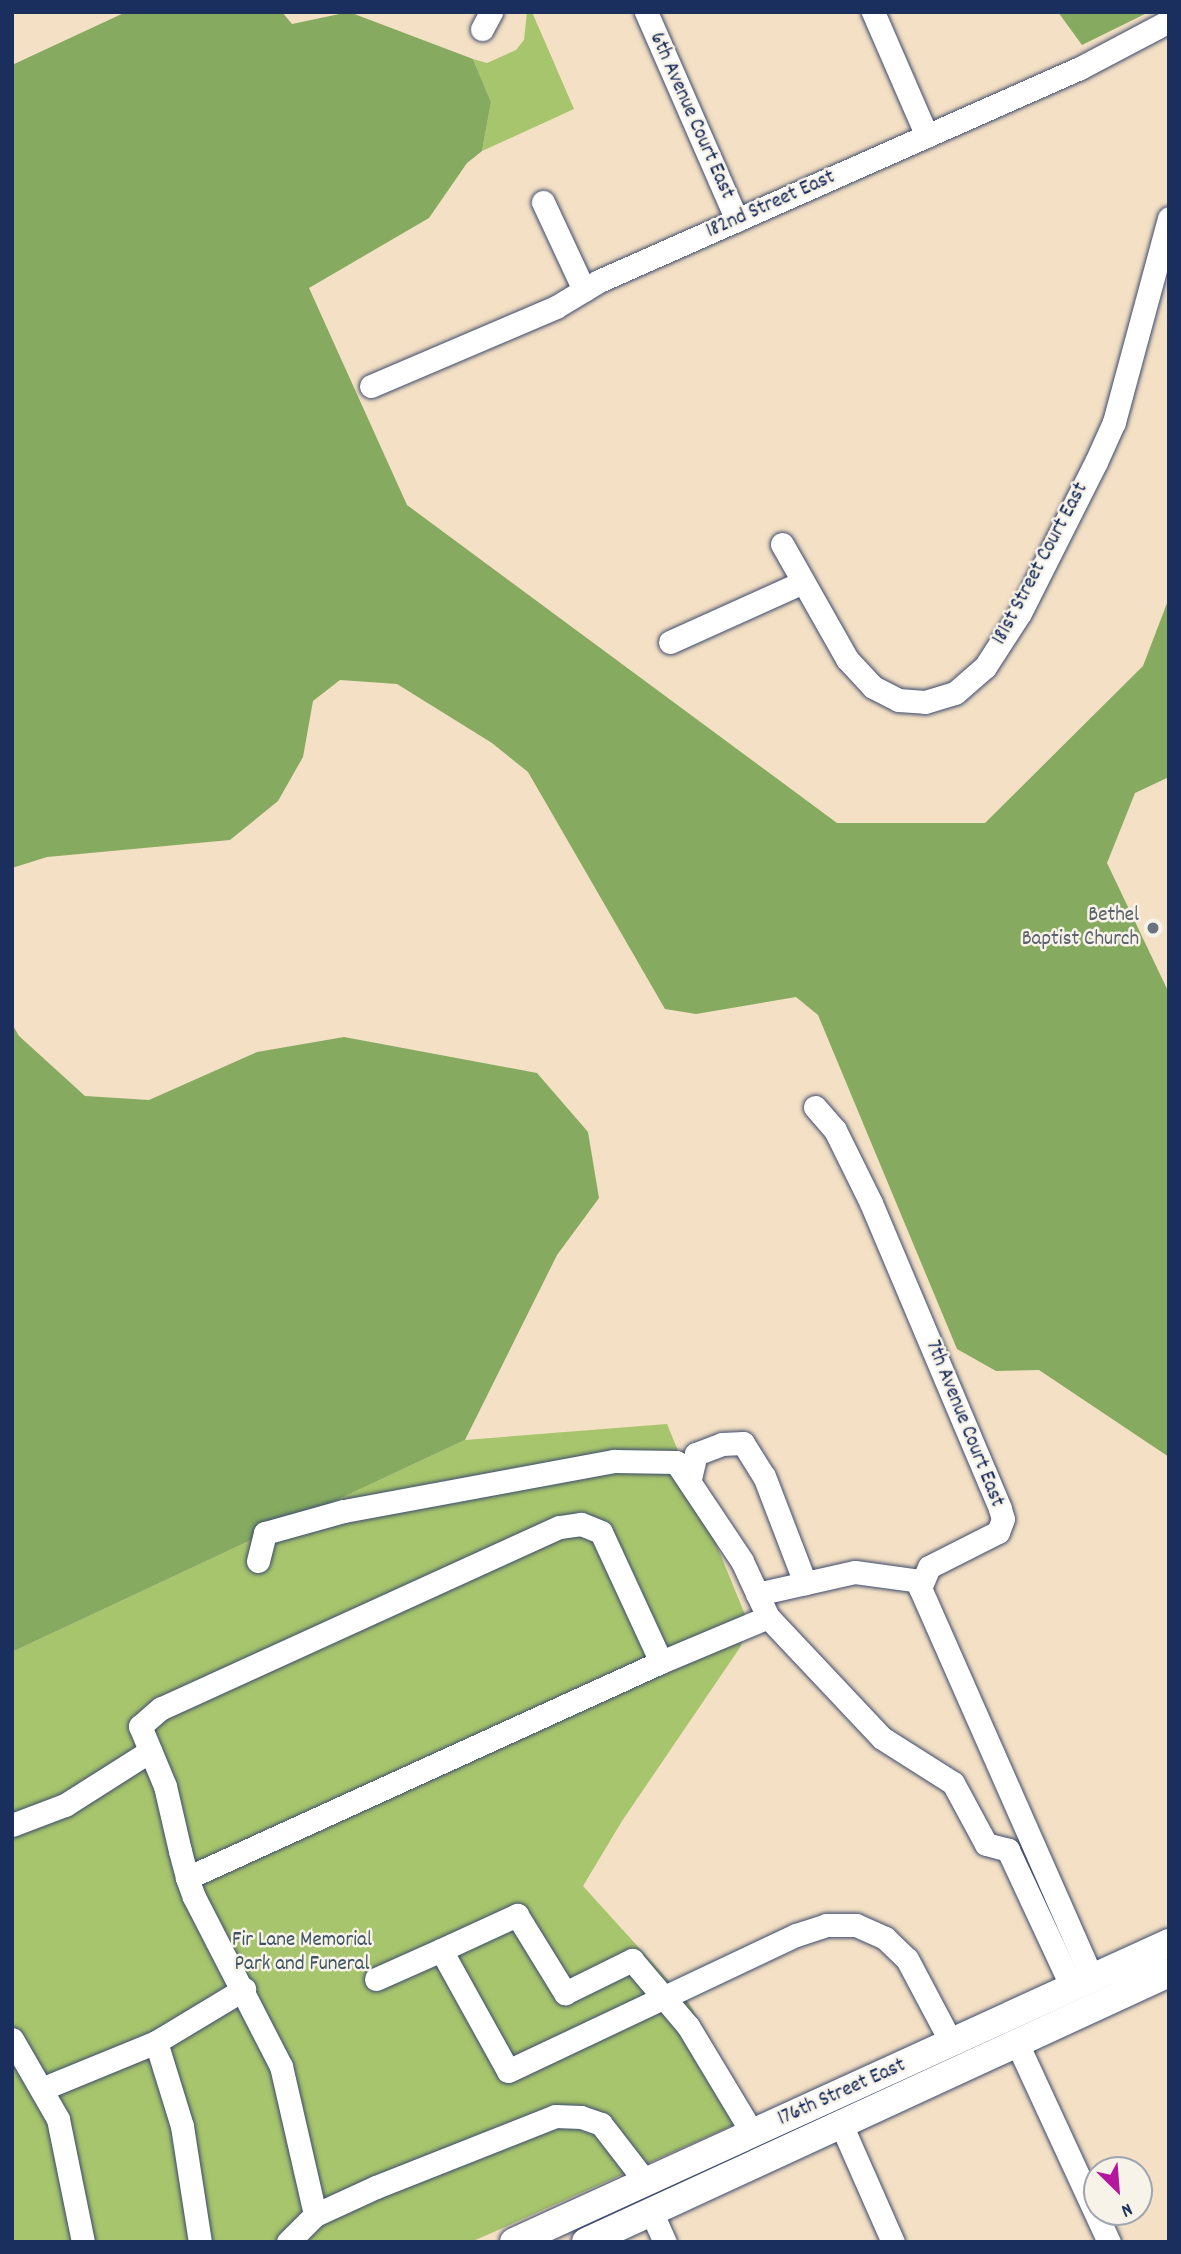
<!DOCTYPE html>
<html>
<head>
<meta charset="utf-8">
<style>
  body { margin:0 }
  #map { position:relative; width:1181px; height:2254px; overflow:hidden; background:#f4e0c4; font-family:Dekko,sans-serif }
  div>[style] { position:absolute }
  .green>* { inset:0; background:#a7c56c }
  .forest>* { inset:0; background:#85aa60 }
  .roads { filter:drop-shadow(0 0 2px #3c4a6d) drop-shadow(0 0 2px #3c4a6d) }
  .minor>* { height:23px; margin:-11.5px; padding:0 11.5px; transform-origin:11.5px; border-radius:11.5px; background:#fff }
  .major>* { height:28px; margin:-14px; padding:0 14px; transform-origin:14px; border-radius:14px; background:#fff }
  .dots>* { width:19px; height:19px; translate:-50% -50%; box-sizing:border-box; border:4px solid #f7f3e8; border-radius:50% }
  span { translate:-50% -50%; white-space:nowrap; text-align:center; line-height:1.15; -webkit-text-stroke:5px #f7f3e8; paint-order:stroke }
  .street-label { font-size:21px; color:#1b2f5e }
  .worship-label { font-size:21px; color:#5b616d }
  .right { translate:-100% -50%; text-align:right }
  .park-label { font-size:21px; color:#3e5462 }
  .frame { position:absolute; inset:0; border:14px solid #1b2f5e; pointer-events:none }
  .north { position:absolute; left:1083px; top:2156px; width:70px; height:70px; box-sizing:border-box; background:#f7f3e8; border:2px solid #9fa5b1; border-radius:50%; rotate:155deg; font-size:19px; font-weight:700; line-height:28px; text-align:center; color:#1b2f5e }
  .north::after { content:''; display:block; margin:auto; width:24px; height:32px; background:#b5179e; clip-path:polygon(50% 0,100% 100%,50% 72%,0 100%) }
</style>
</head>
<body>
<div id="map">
  <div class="green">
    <i style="clip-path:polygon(527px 12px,532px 12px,574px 109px,482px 151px,491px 102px,473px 59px,487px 63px,516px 50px,524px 40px)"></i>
    <i style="clip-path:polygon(667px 1424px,746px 1617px,741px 1646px,622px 1821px,583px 1886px,689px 2003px,754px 2116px,471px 2242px,12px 2242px,12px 1652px,465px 1440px)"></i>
  </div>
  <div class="forest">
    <i style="clip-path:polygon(126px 12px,282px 12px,292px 24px,349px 12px,473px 59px,491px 102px,482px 151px,467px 163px,429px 218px,309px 288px,407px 505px,837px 823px,985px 823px,1143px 666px,1169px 598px,1169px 777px,1135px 793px,1107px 863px,1169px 993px,1169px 1457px,1039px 1370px,996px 1371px,957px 1349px,818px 1015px,796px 997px,696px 1014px,665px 1009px,528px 772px,492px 743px,397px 684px,340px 680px,313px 701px,303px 757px,278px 801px,230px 840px,47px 857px,12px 868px,12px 65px)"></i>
    <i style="clip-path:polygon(1058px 12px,1149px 12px,1082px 45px)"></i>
    <i style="clip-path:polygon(12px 1024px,19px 1036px,85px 1096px,149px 1100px,257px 1052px,344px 1037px,537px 1073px,588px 1132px,599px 1198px,557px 1255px,465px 1440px,12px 1652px)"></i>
  </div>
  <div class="roads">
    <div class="minor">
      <i style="left:646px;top:12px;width:227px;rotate:66.4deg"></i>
      <i style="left:873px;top:12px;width:135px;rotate:66.5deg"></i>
      <i style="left:482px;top:29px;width:19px;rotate:-62deg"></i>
      <i style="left:543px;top:202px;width:97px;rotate:65deg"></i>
      <i style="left:371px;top:386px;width:201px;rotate:-23.1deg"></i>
      <i style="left:556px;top:307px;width:50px;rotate:-31.2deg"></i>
      <i style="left:599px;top:281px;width:526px;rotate:-23.89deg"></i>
      <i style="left:1080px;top:68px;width:101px;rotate:-27.8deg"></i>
      <i style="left:782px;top:544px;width:132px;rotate:60.5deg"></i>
      <i style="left:847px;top:659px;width:38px;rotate:47deg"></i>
      <i style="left:873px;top:687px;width:28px;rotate:27deg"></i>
      <i style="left:898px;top:700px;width:27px;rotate:4deg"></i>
      <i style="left:925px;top:702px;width:31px;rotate:-17deg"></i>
      <i style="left:955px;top:693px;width:40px;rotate:-41deg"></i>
      <i style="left:985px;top:667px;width:64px;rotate:-57.1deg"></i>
      <i style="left:1020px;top:613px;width:169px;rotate:-63.3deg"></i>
      <i style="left:1096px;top:462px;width:44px;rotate:-65.8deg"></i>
      <i style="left:1114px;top:422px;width:211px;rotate:-74.9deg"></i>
      <i style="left:670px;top:642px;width:146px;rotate:-24.3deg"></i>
      <i style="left:815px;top:1107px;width:30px;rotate:49deg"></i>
      <i style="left:835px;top:1130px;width:81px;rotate:63.7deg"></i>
      <i style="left:871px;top:1203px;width:332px;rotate:67.1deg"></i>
      <i style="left:1000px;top:1509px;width:10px;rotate:73deg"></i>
      <i style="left:1003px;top:1519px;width:14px;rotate:111deg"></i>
      <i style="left:998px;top:1532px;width:77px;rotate:153.1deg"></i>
      <i style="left:929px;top:1567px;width:23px;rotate:113deg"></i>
      <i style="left:920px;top:1588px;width:426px;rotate:66.2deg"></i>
      <i style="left:690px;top:1479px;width:26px;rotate:-77deg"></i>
      <i style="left:696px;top:1454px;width:28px;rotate:-21deg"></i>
      <i style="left:722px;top:1444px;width:21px;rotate:-3deg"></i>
      <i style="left:743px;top:1443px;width:39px;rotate:58deg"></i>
      <i style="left:764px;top:1476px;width:115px;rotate:69deg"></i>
      <i style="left:258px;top:1561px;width:29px;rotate:-76deg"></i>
      <i style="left:265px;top:1533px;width:82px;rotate:-15.6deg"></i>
      <i style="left:344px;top:1511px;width:275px;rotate:-10.5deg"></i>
      <i style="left:614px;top:1461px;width:62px;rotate:0.9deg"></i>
      <i style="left:676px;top:1462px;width:119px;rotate:56.3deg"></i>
      <i style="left:742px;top:1561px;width:62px;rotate:65.1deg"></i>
      <i style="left:768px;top:1617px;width:166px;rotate:46.7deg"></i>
      <i style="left:882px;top:1738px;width:84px;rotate:32.4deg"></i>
      <i style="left:953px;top:1783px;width:69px;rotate:61.6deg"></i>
      <i style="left:986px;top:1844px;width:23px;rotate:15deg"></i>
      <i style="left:1008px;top:1850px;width:151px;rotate:65deg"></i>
      <i style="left:757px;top:1594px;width:100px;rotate:-12.7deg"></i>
      <i style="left:855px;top:1572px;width:67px;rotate:7.8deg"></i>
      <i style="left:661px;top:1662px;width:116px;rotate:-22.8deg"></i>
      <i style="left:12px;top:1825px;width:57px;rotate:-20.7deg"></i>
      <i style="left:65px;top:1805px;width:101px;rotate:-32.4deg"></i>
      <i style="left:187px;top:1878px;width:521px;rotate:-24.5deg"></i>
      <i style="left:661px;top:1662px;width:143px;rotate:-114.8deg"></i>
      <i style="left:601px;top:1532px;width:22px;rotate:-158deg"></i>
      <i style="left:581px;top:1524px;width:22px;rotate:172deg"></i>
      <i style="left:559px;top:1527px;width:437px;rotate:155.5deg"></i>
      <i style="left:161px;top:1708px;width:28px;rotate:139deg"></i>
      <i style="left:140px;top:1726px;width:65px;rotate:67.4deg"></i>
      <i style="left:165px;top:1786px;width:67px;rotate:77deg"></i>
      <i style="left:180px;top:1851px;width:28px;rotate:75deg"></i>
      <i style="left:187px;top:1878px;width:20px;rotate:70deg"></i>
      <i style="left:194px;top:1897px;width:190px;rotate:62.8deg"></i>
      <i style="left:281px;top:2066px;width:153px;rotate:77.1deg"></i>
      <i style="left:441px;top:1950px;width:84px;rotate:-24.7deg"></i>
      <i style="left:517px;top:1915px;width:92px;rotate:58.4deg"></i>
      <i style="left:565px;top:1993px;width:75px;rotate:-26.2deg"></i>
      <i style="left:632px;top:1960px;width:87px;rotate:49.7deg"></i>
      <i style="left:688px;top:2026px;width:126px;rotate:59deg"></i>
      <i style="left:376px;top:1979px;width:71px;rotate:-24deg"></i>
      <i style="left:441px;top:1950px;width:138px;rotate:61deg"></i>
      <i style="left:508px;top:2071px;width:318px;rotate:-25.3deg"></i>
      <i style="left:796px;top:1935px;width:32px;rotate:-18deg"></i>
      <i style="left:826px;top:1925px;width:30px"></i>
      <i style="left:856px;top:1925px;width:32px;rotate:24deg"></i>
      <i style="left:885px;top:1938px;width:30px;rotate:44deg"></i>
      <i style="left:907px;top:1959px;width:94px;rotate:62.1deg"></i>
      <i style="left:12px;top:2039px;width:92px;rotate:60.1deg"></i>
      <i style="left:58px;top:2119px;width:126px;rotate:78.5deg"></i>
      <i style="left:156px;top:2042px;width:88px;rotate:72.8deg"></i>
      <i style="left:182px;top:2126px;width:117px;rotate:81.2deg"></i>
      <i style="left:1017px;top:2043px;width:219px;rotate:65.2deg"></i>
      <i style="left:44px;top:2088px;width:121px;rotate:-22.3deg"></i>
      <i style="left:156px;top:2042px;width:103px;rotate:-31.1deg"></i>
      <i style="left:840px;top:2122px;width:131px;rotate:66.2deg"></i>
      <i style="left:651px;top:2211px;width:34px;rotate:66deg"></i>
      <i style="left:288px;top:2242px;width:38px;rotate:-45deg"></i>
      <i style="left:315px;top:2215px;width:67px;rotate:-24.7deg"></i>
      <i style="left:376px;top:2187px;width:193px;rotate:-21.6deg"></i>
      <i style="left:555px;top:2116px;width:26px;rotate:2deg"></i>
      <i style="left:581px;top:2117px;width:21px;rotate:19deg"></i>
      <i style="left:601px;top:2124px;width:72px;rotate:52.3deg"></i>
    </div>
    <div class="major">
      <i style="left:514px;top:2242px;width:720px;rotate:-24.54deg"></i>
      <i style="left:586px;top:2242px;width:642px;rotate:-24.77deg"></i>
    </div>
  </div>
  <div class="dots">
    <i style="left:1153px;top:928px;background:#6b7280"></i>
  </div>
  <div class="street-label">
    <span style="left:691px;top:116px;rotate:66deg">6th Avenue Court East</span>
    <span style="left:771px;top:205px;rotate:-24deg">182nd Street East</span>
    <span style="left:1041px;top:564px;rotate:-62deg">181st Street Court East</span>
    <span style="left:964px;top:1424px;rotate:68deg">7th Avenue Court East</span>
    <span style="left:842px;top:2093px;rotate:-24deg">176th Street East</span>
  </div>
  <div class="worship-label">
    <span class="right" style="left:1139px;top:928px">Bethel<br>Baptist Church</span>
  </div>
  <div class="park-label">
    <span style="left:302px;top:1953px">Fir Lane Memorial<br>Park and Funeral</span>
  </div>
  <div class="frame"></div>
  <div class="north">N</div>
</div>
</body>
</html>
